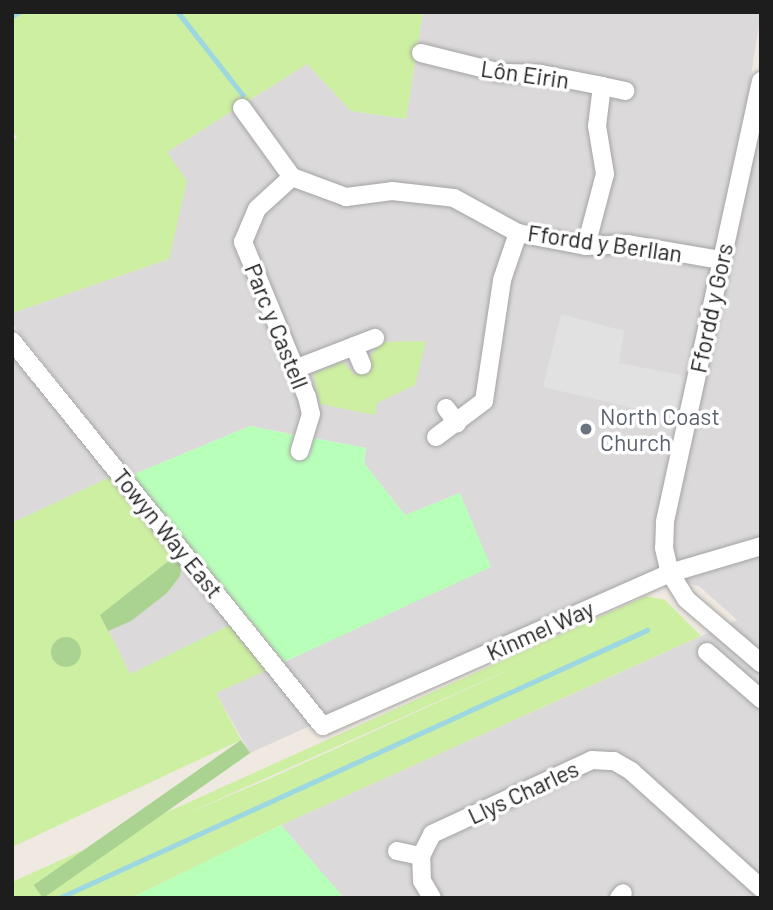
<!DOCTYPE html>
<html>
<head>
<meta charset="utf-8">
<style>
  body { margin:0 }
  #map { position:relative; width:773px; height:910px; overflow:hidden; background:#efe9e1; font-family:Barlow,sans-serif }
  div>[style] { position:absolute }
  .residential>* { inset:0; background:#dbd9d9 }
  .grass>* { inset:0; background:#cdefa1 }
  .forest>* { inset:0; background:#aad391; transform-origin:0 0 }
  .round { border-radius:50% }
  .park>* { inset:0; background:#b8ffb9 }
  .parking>* { inset:0; background:#e1e1e1 }
  .stream>* { height:4.5px; margin:-2.25px; padding:0 2.25px; transform-origin:2.25px; border-radius:2.25px; background:#9dd7e1 }
  .roads { filter:drop-shadow(0 0 2px #a4a4a4) drop-shadow(0 0 2px #a4a4a4) }
  .minor>* { height:18px; margin:-9px; padding:0 9px; transform-origin:9px; border-radius:9px; background:#fff }
  .dots>* { width:19px; height:19px; translate:-50% -50%; box-sizing:border-box; border:4px solid #fff; border-radius:50% }
  span { translate:-50% -50%; white-space:nowrap; text-align:center; line-height:1.15; -webkit-text-stroke:7px #fff; paint-order:stroke }
  .street-label { font-size:23px; color:#1d1d1d }
  .worship-label { font-size:23px; color:#5b616d }
  .left { translate:0 -50%; text-align:left }
  .frame { position:absolute; inset:0; border:14px solid #1d1d1d; pointer-events:none }
</style>
</head>
<body>
<div id="map">
  <div class="residential">
    <i style="clip-path:polygon(423px 12px,761px 12px,742px 132px,761px 142px,761px 898px,343px 898px,281px 825px,737px 620px,699px 586px,646px 574px,250px 753px,216px 693px,490px 567px,460px 493px,405px 515px,364px 463px,366px 448px,250px 426px,132px 475px,12px 323px,12px 313px,169px 259px,167px 152px,307px 64px,351px 111px,406px 119px)"></i>
    <i style="clip-path:polygon(12px 358px,112px 476px,12px 523px)"></i>
    <i style="clip-path:polygon(175px 556px,234px 623px,130px 675px,100px 615px)"></i>
  </div>
  <div class="grass">
    <i style="clip-path:polygon(12px 12px,423px 12px,406px 119px,351px 111px,307px 64px,167px 152px,187px 181px,169px 259px,12px 313px,12px 141px,17px 138px,12px 129px)"></i>
    <i style="clip-path:polygon(426px 341px,415px 385px,377px 403px,375px 415px,320px 404px,313px 374px,343px 362px,355px 375px,372px 369px,369px 358px,381px 342px)"></i>
    <i style="clip-path:polygon(112px 476px,175px 556px,101px 615px,130px 674px,234px 623px,269px 669px,216px 693px,241px 740px,12px 847px,12px 523px)"></i>
    <i style="clip-path:polygon(evenodd,646px 596px,665px 600px,701px 636px,281px 825px,131px 898px,12px 898px,12px 882px,646px 596px,507px 671px,271px 778px,181px 816px,506px 671px,507px 671px)"></i>
  </div>
  <div class="forest">
    <i style="clip-path:polygon(175px 556px,182px 564px,180px 576px,167px 593px,131px 621px,108px 631px,100px 615px)"></i>
    <i class="round" style="left:51px;top:637px;width:30px;height:30px"></i>
    <i style="left:241px;top:740px;width:16px;height:253px;rotate:55deg"></i>
  </div>
  <div class="park">
    <i style="clip-path:polygon(250px 426px,295px 435px,290px 453px,309px 456px,314px 438px,366px 448px,364px 463px,405px 515px,460px 493px,491px 567px,284px 662px,132px 475px)"></i>
    <i style="clip-path:polygon(281px 825px,344px 898px,131px 898px)"></i>
  </div>
  <div class="parking">
    <i style="clip-path:polygon(561px 314px,624px 331px,619px 363px,686px 376px,677px 418px,543px 387px)"></i>
  </div>
  <div class="stream">
    <i style="left:178px;top:12px;width:105px;rotate:51.9deg"></i>
    <i style="left:12px;top:16px;width:8px;rotate:-30deg"></i>
    <i style="left:59px;top:898px;width:646px;rotate:-24.5deg"></i>
  </div>
  <div class="roads">
    <div class="minor">
      <i style="left:421px;top:53px;width:83px;rotate:13.9deg"></i>
      <i style="left:502px;top:73px;width:39px;rotate:1deg"></i>
      <i style="left:541px;top:74px;width:62px;rotate:11.1deg"></i>
      <i style="left:602px;top:86px;width:40px;rotate:97.1deg"></i>
      <i style="left:597px;top:126px;width:49px;rotate:80.5deg"></i>
      <i style="left:605px;top:174px;width:74px;rotate:104.8deg"></i>
      <i style="left:761px;top:81px;width:452px;rotate:102.3deg"></i>
      <i style="left:665px;top:523px;width:25px;rotate:92deg"></i>
      <i style="left:664px;top:548px;width:26px;rotate:77deg"></i>
      <i style="left:670px;top:573px;width:31px;rotate:58deg"></i>
      <i style="left:686px;top:599px;width:99px;rotate:40.5deg"></i>
      <i style="left:602px;top:86px;width:24px;rotate:12deg"></i>
      <i style="left:242px;top:108px;width:85px;rotate:54.1deg"></i>
      <i style="left:292px;top:177px;width:58px;rotate:20.3deg"></i>
      <i style="left:346px;top:197px;width:46px;rotate:-7.4deg"></i>
      <i style="left:392px;top:191px;width:62px;rotate:6.4deg"></i>
      <i style="left:454px;top:198px;width:73px;rotate:28.7deg"></i>
      <i style="left:518px;top:233px;width:69px;rotate:10.8deg"></i>
      <i style="left:586px;top:246px;width:42px;rotate:-2.7deg"></i>
      <i style="left:628px;top:244px;width:93px;rotate:9.9deg"></i>
      <i style="left:292px;top:177px;width:47px;rotate:137.6deg"></i>
      <i style="left:257px;top:209px;width:36px;rotate:113deg"></i>
      <i style="left:243px;top:242px;width:168px;rotate:67.6deg"></i>
      <i style="left:307px;top:397px;width:17px;rotate:77deg"></i>
      <i style="left:311px;top:414px;width:39px;rotate:107deg"></i>
      <i style="left:12px;top:341px;width:495px;rotate:51.1deg"></i>
      <i style="left:323px;top:726px;width:379px;rotate:-23.8deg"></i>
      <i style="left:670px;top:573px;width:95px;rotate:-16.5deg"></i>
      <i style="left:354px;top:346px;width:21px;rotate:67deg"></i>
      <i style="left:295px;top:369px;width:86px;rotate:-21.2deg"></i>
      <i style="left:446px;top:408px;width:19px;rotate:54deg"></i>
      <i style="left:436px;top:437px;width:60px;rotate:-36.9deg"></i>
      <i style="left:484px;top:401px;width:122px;rotate:-81.5deg"></i>
      <i style="left:502px;top:280px;width:50px;rotate:-71.2deg"></i>
      <i style="left:707px;top:652px;width:72px;rotate:41deg"></i>
      <i style="left:397px;top:851px;width:25px;rotate:12deg"></i>
      <i style="left:432px;top:898px;width:20px;rotate:-120deg"></i>
      <i style="left:422px;top:881px;width:25px;rotate:-92deg"></i>
      <i style="left:421px;top:856px;width:25px;rotate:-63deg"></i>
      <i style="left:432px;top:834px;width:176px;rotate:-24.8deg"></i>
      <i style="left:592px;top:760px;width:22px;rotate:3deg"></i>
      <i style="left:614px;top:761px;width:20px;rotate:30deg"></i>
      <i style="left:631px;top:771px;width:175px;rotate:42deg"></i>
      <i style="left:619px;top:898px;width:6px;rotate:-51deg"></i>
    </div>
  </div>
  <div class="dots">
    <i style="left:586px;top:429px;background:#6b7280"></i>
  </div>
  <div class="street-label">
    <span style="left:525px;top:74px;rotate:8deg">Lôn Eirin</span>
    <span style="left:605px;top:243px;rotate:8deg">Ffordd y Berllan</span>
    <span style="left:711px;top:308px;rotate:-78deg">Ffordd y Gors</span>
    <span style="left:277px;top:326px;rotate:68deg">Parc y Castell</span>
    <span style="left:168px;top:533px;rotate:51deg">Towyn Way East</span>
    <span style="left:540px;top:630px;rotate:-24deg">Kinmel Way</span>
    <span style="left:523px;top:792px;rotate:-25deg">Llys Charles</span>
  </div>
  <div class="worship-label">
    <span class="left" style="left:600px;top:429px">North Coast<br>Church</span>
  </div>
  <div class="frame"></div>
</div>
</body>
</html>
